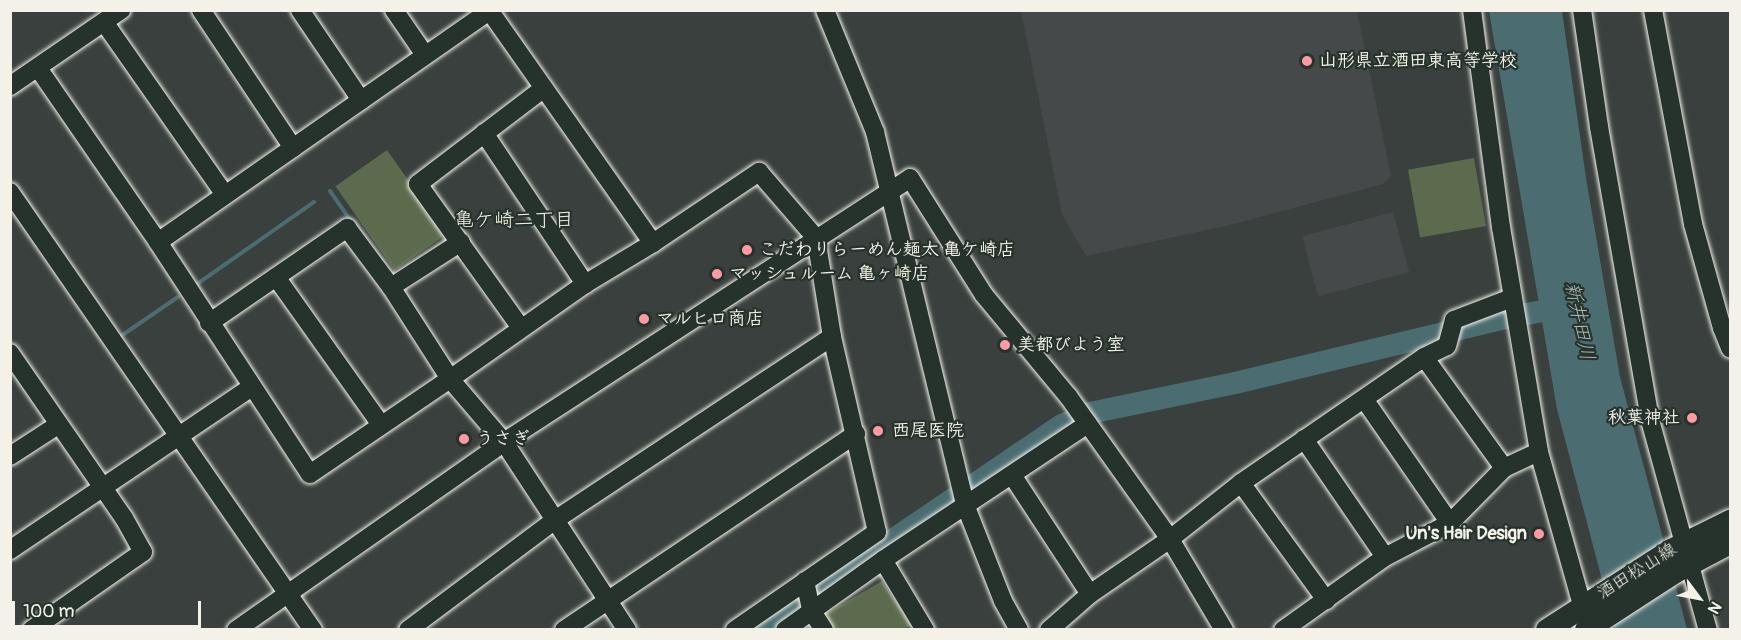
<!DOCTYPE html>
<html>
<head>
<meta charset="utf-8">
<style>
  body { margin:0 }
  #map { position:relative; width:1741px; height:640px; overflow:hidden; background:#39403e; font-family:Pangolin,"Klee One",sans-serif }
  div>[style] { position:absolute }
  .built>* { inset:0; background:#46494a; transform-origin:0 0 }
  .green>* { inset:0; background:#5c6b4d; transform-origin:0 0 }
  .water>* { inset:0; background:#4b6d72 }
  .stream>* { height:4px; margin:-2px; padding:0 2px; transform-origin:2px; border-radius:2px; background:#4b6d72 }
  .river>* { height:22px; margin:-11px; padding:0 11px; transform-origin:11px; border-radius:11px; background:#4b6d72 }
  .roads { filter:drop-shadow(0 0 2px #f4f1e8) drop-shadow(0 0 2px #f4f1e8) }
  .minor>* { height:18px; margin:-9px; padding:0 9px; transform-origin:9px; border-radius:9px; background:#26332d }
  .major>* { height:22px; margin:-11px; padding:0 11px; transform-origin:11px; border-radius:11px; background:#26332d }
  .dots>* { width:16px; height:16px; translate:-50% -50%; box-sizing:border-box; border:3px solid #26332d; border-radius:50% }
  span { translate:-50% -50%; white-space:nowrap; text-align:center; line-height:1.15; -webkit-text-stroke:4.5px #26332d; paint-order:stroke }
  .poi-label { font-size:18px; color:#f4f1e8; font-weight:700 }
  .left { translate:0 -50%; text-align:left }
  .right { translate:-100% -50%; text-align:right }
  .street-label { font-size:18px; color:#f4f1e8 }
  .neighbourhood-label { font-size:20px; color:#f4f1e8 }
  .water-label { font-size:20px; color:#b0bcb9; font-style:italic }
  .frame { position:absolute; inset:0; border:12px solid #f4f1e8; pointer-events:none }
  .north { position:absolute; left:1669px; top:568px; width:60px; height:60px; -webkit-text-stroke:4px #26332d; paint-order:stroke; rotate:122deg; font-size:16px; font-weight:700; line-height:24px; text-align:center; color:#f4f1e8 }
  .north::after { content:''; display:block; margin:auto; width:21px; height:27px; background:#f4f1e8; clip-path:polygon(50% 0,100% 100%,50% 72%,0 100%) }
  .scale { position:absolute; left:12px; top:601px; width:189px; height:27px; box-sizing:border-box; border:3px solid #f4f1e8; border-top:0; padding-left:8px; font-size:18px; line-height:21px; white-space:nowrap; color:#f4f1e8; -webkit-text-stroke:4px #26332d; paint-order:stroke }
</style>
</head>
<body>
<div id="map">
  <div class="built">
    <i style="clip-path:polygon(1021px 11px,1357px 11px,1391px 176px,1383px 184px,1230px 225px,1086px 256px,1062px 214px)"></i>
    <i style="left:1393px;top:212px;width:62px;height:94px;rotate:75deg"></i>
  </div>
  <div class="green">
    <i style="left:387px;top:150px;width:103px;height:63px;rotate:55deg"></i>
    <i style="left:1474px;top:158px;width:69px;height:67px;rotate:80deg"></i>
    <i style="clip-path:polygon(882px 581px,912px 625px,904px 629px,825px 629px,817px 619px)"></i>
  </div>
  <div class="water">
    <i style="clip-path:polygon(1489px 11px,1562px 11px,1586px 178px,1620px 377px,1687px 629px,1615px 629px,1557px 409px)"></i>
  </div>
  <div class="stream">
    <i style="left:330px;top:191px;width:38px;rotate:55deg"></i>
    <i style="left:197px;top:284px;width:143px;rotate:-35deg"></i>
    <i style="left:121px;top:336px;width:69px;rotate:-34.4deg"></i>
  </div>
  <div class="river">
    <i style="left:760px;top:630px;width:365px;rotate:-34.2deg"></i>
    <i style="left:1062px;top:425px;width:30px;rotate:-23deg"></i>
    <i style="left:1090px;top:413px;width:148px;rotate:-11.7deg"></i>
    <i style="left:1235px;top:383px;width:278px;rotate:-13.5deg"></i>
    <i style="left:1505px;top:318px;width:66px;rotate:-10.5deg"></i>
  </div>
  <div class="roads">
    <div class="minor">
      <i style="left:201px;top:10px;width:166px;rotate:56.3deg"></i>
      <i style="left:300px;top:10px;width:109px;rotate:55.9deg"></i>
      <i style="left:394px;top:10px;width:55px;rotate:55.4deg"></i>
      <i style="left:489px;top:10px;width:285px;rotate:54.9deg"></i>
      <i style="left:825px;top:10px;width:132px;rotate:67.7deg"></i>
      <i style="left:875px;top:132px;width:386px;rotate:76.4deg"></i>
      <i style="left:966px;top:507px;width:101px;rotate:68.5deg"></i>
      <i style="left:1003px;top:601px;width:33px;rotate:61deg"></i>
      <i style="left:1472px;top:10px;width:219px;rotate:82.4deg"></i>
      <i style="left:1501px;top:227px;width:228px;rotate:80.4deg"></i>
      <i style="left:1539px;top:452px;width:173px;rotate:74.3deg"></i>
      <i style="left:1582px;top:10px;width:118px;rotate:81.7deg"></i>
      <i style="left:1599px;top:127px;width:297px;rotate:80.1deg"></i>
      <i style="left:1650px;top:420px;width:218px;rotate:74.6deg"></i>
      <i style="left:1653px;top:10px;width:218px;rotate:79.4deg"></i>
      <i style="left:1693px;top:224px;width:108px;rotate:74.4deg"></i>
      <i style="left:1722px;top:328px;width:22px;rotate:68deg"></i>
      <i style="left:104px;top:22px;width:211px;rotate:55deg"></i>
      <i style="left:38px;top:68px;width:211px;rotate:55.4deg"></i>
      <i style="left:158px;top:242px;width:277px;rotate:56.8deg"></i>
      <i style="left:310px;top:474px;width:169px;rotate:-34.2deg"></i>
      <i style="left:450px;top:379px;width:165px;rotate:-35.1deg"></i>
      <i style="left:585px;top:284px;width:79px;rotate:-31.1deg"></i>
      <i style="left:653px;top:243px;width:128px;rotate:-33.8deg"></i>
      <i style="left:759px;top:172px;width:87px;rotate:49.2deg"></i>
      <i style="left:816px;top:238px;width:100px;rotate:80.8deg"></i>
      <i style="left:832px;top:337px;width:200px;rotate:77deg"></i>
      <i style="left:877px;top:532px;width:173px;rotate:145.4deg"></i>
      <i style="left:10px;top:86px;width:135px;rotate:-34.4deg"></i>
      <i style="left:484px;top:133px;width:182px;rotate:56.2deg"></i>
      <i style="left:10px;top:192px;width:533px;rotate:55.33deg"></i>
      <i style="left:158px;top:242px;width:404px;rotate:-34.9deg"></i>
      <i style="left:276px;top:277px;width:181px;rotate:54.6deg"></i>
      <i style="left:391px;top:287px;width:83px;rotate:-32.7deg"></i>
      <i style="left:209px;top:323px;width:168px;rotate:-34.5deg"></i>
      <i style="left:347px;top:228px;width:74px;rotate:53.3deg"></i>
      <i style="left:391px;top:287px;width:109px;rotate:57.3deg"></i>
      <i style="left:450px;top:379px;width:83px;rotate:49.4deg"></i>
      <i style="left:504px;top:442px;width:225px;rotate:56.8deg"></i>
      <i style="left:521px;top:328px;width:177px;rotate:-125.6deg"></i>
      <i style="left:418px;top:184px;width:158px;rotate:-37.3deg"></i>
      <i style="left:10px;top:353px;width:201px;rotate:55.4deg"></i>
      <i style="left:124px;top:518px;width:39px;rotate:61deg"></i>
      <i style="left:143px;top:552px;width:136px;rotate:145.1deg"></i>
      <i style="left:1424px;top:357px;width:137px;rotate:54.2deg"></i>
      <i style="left:1364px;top:399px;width:151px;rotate:55.3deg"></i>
      <i style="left:1304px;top:439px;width:143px;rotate:55.5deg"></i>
      <i style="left:10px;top:456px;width:57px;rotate:-32.9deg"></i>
      <i style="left:1012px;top:475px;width:142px;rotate:56.8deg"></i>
      <i style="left:1241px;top:483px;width:145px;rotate:54deg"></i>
      <i style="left:10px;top:550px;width:292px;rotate:-34deg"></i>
      <i style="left:883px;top:560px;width:82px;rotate:59deg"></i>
      <i style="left:805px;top:581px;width:30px;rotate:78deg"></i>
      <i style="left:811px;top:610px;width:24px;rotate:57deg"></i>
      <i style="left:236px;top:630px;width:327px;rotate:-35deg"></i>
      <i style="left:504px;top:442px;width:484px;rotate:-33deg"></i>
      <i style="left:910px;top:178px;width:138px;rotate:57.7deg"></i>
      <i style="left:984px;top:295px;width:131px;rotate:50.3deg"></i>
      <i style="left:1068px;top:396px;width:176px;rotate:54.5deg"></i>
      <i style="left:1170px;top:539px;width:106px;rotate:59.3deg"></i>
      <i style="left:408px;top:630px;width:184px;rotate:-36.8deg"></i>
      <i style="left:555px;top:520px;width:332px;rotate:-33.5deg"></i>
      <i style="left:564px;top:630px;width:352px;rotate:-33.9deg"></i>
      <i style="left:785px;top:630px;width:120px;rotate:-35.5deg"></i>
      <i style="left:883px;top:560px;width:246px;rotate:-33.6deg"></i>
      <i style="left:1049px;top:630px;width:55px;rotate:-41.3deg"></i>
      <i style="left:1090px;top:594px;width:97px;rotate:-34.5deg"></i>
      <i style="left:1170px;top:539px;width:90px;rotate:-38.3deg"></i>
      <i style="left:1241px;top:483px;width:222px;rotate:-34.5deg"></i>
      <i style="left:1424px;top:357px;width:25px;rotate:-26deg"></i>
      <i style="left:1447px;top:346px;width:27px;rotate:-75deg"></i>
      <i style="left:1454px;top:320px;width:62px;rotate:-20.8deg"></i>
      <i style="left:1283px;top:630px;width:125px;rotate:-35.6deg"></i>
      <i style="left:1385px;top:557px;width:73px;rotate:-27.6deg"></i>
      <i style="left:1450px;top:523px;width:77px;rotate:-45.5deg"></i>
      <i style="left:1504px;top:468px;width:38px;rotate:-25deg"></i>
    </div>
    <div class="major">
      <i style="left:1547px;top:630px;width:148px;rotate:-32.8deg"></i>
      <i style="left:1671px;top:550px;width:66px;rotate:-26.2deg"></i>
      <i style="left:1586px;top:630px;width:108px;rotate:-33deg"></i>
      <i style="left:1677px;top:571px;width:60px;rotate:-27.8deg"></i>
    </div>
  </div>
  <div class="dots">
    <i style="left:1307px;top:61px;background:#ff9aa2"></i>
    <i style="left:747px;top:250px;background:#ff9aa2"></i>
    <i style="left:717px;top:274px;background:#ff9aa2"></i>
    <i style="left:644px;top:319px;background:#ff9aa2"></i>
    <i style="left:1005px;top:345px;background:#ff9aa2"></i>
    <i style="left:1692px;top:418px;background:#ff9aa2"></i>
    <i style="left:878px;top:431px;background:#ff9aa2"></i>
    <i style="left:464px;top:439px;background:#ff9aa2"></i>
    <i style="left:1539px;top:534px;background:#ff9aa2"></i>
  </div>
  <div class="poi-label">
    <span class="left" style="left:1319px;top:61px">山形県立酒田東高等学校</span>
    <span class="left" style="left:759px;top:250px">こだわりらーめん麺太 亀ケ崎店</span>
    <span class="left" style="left:729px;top:274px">マッシュルーム 亀ヶ崎店</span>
    <span class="left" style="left:656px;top:319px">マルヒロ商店</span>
    <span class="left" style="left:1017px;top:345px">美都びよう室</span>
    <span class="right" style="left:1680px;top:418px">秋葉神社</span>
    <span class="left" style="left:892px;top:431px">西尾医院</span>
    <span class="left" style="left:476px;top:439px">うさぎ</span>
    <span class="right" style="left:1527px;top:534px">Un's Hair Design</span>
  </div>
  <div class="street-label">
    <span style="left:1637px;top:572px;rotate:-32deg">酒田松山線</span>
  </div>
  <div class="neighbourhood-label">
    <span style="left:514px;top:219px">亀ケ崎二丁目</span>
  </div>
  <div class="water-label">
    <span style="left:1580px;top:321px;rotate:78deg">新井田川</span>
  </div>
  <div class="frame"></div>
  <div class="north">N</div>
  <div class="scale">100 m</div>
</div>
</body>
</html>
